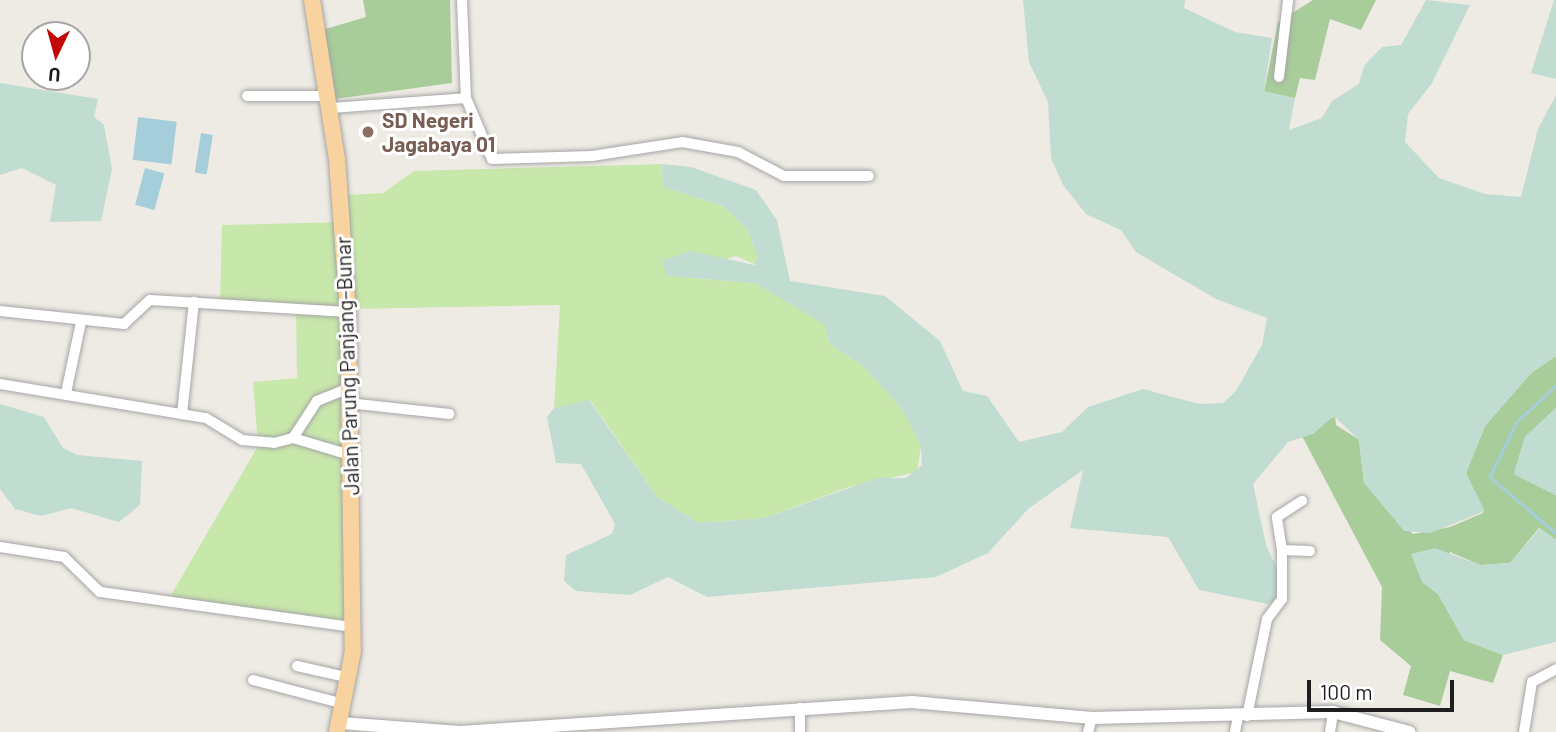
<!DOCTYPE html>
<html>
<head>
<meta charset="utf-8">
<style>
  body { margin:0 }
  #map { position:relative; width:1556px; height:732px; overflow:hidden; background:#eeebe4; font-family:Barlow,sans-serif }
  div>[style] { position:absolute }
  .grass>* { inset:0; background:#c8e7ab }
  .forest>* { inset:0; background:#a8cc9a }
  .wetland>* { inset:0; background:#c1dcd0 }
  .water>* { inset:0; background:#a6ceda; transform-origin:0 0 }
  .stream>* { height:2.5px; margin:-1.25px; padding:0 1.25px; transform-origin:1.25px; border-radius:1.25px; background:#a6ceda }
  .roads { filter:drop-shadow(0 0 2px #a5a5a5) drop-shadow(0 0 2px #a5a5a5) }
  .minor>* { height:10px; margin:-5px; padding:0 5px; transform-origin:5px; border-radius:5px; background:#fff }
  .tertiary>* { height:12px; margin:-6px; padding:0 6px; transform-origin:6px; border-radius:6px; background:#fff }
  .primary>* { height:16px; margin:-8px; padding:0 8px; transform-origin:8px; border-radius:8px; background:#f8d29f }
  .dots>* { width:19px; height:19px; translate:-50% -50%; box-sizing:border-box; border:4px solid #fff; border-radius:50% }
  span { translate:-50% -50%; white-space:nowrap; text-align:center; line-height:1.15; -webkit-text-stroke:6px #fff; paint-order:stroke }
  .education-label { font-size:21px; color:#785e54; font-weight:700 }
  .left { translate:0 -50%; text-align:left }
  .street-label { font-size:21px; color:#1e1e1e }
  .north { position:absolute; left:21px; top:21px; width:70px; height:70px; box-sizing:border-box; background:#fff; border:2px solid #a5a5a5; border-radius:50%; rotate:185deg; font-size:19px; font-weight:700; line-height:28px; text-align:center; color:#1e1e1e }
  .north::after { content:''; display:block; margin:auto; width:24px; height:32px; background:#c30908; clip-path:polygon(50% 0,100% 100%,50% 72%,0 100%) }
  .scale { position:absolute; left:1307px; top:680px; width:147px; height:32px; box-sizing:border-box; border:4px solid #1e1e1e; border-top:0; padding-left:9px; font-size:21px; line-height:24px; white-space:nowrap; color:#1e1e1e; -webkit-text-stroke:5px #fff; paint-order:stroke }
</style>
</head>
<body>
<div id="map">
  <div class="grass">
    <i style="clip-path:polygon(662px 164px,663px 187px,723px 206px,748px 230px,758px 258px,757px 265px,736px 256px,667px 276px,755px 283px,825px 324px,830px 344px,863px 366px,901px 407px,921px 446px,917px 472px,849px 487px,765px 518px,699px 523px,657px 497px,590px 400px,554px 408px,560px 305px,348px 309px,354px 623px,188px 604px,171px 595px,258px 446px,253px 382px,297px 378px,296px 306px,220px 302px,222px 225px,347px 222px,348px 195px,383px 193px,414px 171px)"></i>
  </div>
  <div class="forest">
    <i style="clip-path:polygon(363px 0,450px 0,452px 83px,327px 100px,312px 33px,366px 17px)"></i>
    <i style="clip-path:polygon(1313px 0,1376px 0,1361px 30px,1330px 19px,1315px 80px,1300px 78px,1295px 98px,1264px 92px,1278px 22px)"></i>
    <i style="clip-path:polygon(1556px 356px,1556px 408px,1525px 437px,1514px 474px,1556px 495px,1556px 540px,1539px 528px,1510px 563px,1480px 565px,1450px 552px,1422px 582px,1438px 594px,1464px 640px,1503px 655px,1493px 683px,1450px 671px,1440px 706px,1403px 695px,1411px 666px,1380px 640px,1382px 587px,1302px 436px,1335px 416px,1336px 425px,1358px 439px,1354px 396px,1364px 483px,1413px 534px,1450px 527px,1483px 513px,1466px 473px,1485px 426px,1531px 373px)"></i>
  </div>
  <div class="wetland">
    <i style="clip-path:polygon(1023px 0,1185px 0,1184px 8px,1235px 32px,1272px 38px,1264px 91px,1295px 98px,1289px 130px,1322px 118px,1332px 101px,1359px 84px,1364px 66px,1382px 47px,1401px 45px,1426px 0,1470px 5px,1432px 83px,1408px 114px,1405px 142px,1439px 178px,1485px 194px,1521px 197px,1538px 129px,1556px 95px,1556px 356px,1531px 373px,1485px 426px,1466px 473px,1485px 511px,1430px 533px,1404px 531px,1364px 483px,1359px 440px,1334px 416px,1313px 434px,1288px 442px,1253px 484px,1266px 545px,1283px 582px,1281px 598px,1268px 604px,1199px 590px,1168px 537px,1070px 528px,1083px 470px,1028px 509px,988px 553px,936px 577px,707px 597px,668px 577px,630px 595px,576px 591px,564px 581px,566px 555px,612px 534px,615px 524px,581px 464px,556px 463px,547px 417px,554px 408px,589px 400px,657px 497px,699px 523px,765px 518px,877px 478px,906px 478px,922px 465px,921px 446px,901px 407px,863px 366px,830px 344px,824px 324px,755px 283px,667px 276px,662px 261px,690px 251px,754px 265px,758px 258px,748px 230px,723px 206px,663px 187px,662px 164px,691px 167px,756px 190px,777px 220px,790px 281px,885px 296px,940px 341px,963px 391px,987px 396px,1019px 442px,1062px 432px,1088px 407px,1143px 389px,1199px 404px,1223px 403px,1236px 391px,1262px 345px,1267px 318px,1216px 299px,1136px 252px,1121px 230px,1086px 214px,1063px 185px,1051px 158px,1048px 102px,1029px 62px)"></i>
    <i style="clip-path:polygon(1554px 0,1556px 0,1556px 79px,1531px 73px)"></i>
    <i style="clip-path:polygon(0 83px,98px 99px,94px 117px,104px 125px,112px 169px,101px 221px,50px 222px,56px 185px,22px 168px,0 175px)"></i>
    <i style="clip-path:polygon(0 404px,44px 417px,63px 448px,77px 455px,142px 461px,140px 505px,119px 522px,71px 508px,41px 516px,15px 509px,0 489px)"></i>
    <i style="clip-path:polygon(1556px 408px,1556px 495px,1514px 474px,1525px 437px)"></i>
    <i style="clip-path:polygon(1540px 528px,1556px 540px,1556px 642px,1503px 655px,1464px 640px,1438px 594px,1422px 582px,1411px 554px,1435px 548px,1480px 565px,1510px 563px)"></i>
  </div>
  <div class="water">
    <i style="left:138px;top:117px;width:39px;height:43px;rotate:7deg"></i>
    <i style="left:201px;top:133px;width:12px;height:40px;rotate:9deg"></i>
    <i style="left:145px;top:168px;width:20px;height:38px;rotate:15deg"></i>
  </div>
  <div class="stream">
    <i style="left:1556px;top:386px;width:53px;rotate:137.3deg"></i>
    <i style="left:1517px;top:422px;width:61px;rotate:116.1deg"></i>
    <i style="left:1490px;top:477px;width:87px;rotate:40.3deg"></i>
  </div>
  <div class="roads">
    <div class="minor">
      <i style="left:462px;top:0;width:98px;rotate:87.7deg"></i>
      <i style="left:466px;top:98px;width:66px;rotate:66.9deg"></i>
      <i style="left:492px;top:159px;width:100px;rotate:-1.7deg"></i>
      <i style="left:592px;top:156px;width:91px;rotate:-8.8deg"></i>
      <i style="left:682px;top:142px;width:57px;rotate:10.1deg"></i>
      <i style="left:738px;top:152px;width:52px;rotate:27.6deg"></i>
      <i style="left:784px;top:176px;width:85px"></i>
      <i style="left:1279px;top:77px;width:78px;rotate:-83.3deg"></i>
      <i style="left:247px;top:96px;width:82px"></i>
      <i style="left:331px;top:108px;width:135px;rotate:-4.2deg"></i>
      <i style="left:0;top:311px;width:125px;rotate:6deg"></i>
      <i style="left:124px;top:324px;width:35px;rotate:-43deg"></i>
      <i style="left:150px;top:300px;width:198px;rotate:3.5deg"></i>
      <i style="left:0;top:384px;width:209px;rotate:9.4deg"></i>
      <i style="left:206px;top:418px;width:42px;rotate:31.4deg"></i>
      <i style="left:242px;top:440px;width:32px;rotate:5deg"></i>
      <i style="left:274px;top:443px;width:20px;rotate:-15deg"></i>
      <i style="left:293px;top:438px;width:44px;rotate:-57deg"></i>
      <i style="left:317px;top:401px;width:35px;rotate:-22deg"></i>
      <i style="left:66px;top:393px;width:73px;rotate:-78.1deg"></i>
      <i style="left:348px;top:403px;width:102px;rotate:6.2deg"></i>
      <i style="left:182px;top:414px;width:113px;rotate:-83.9deg"></i>
      <i style="left:293px;top:438px;width:59px;rotate:16.6deg"></i>
      <i style="left:0;top:547px;width:65px;rotate:8.9deg"></i>
      <i style="left:64px;top:557px;width:50px;rotate:44.2deg"></i>
      <i style="left:100px;top:592px;width:254px;rotate:7.9deg"></i>
      <i style="left:1282px;top:550px;width:33px;rotate:-99deg"></i>
      <i style="left:1277px;top:517px;width:30px;rotate:-33deg"></i>
      <i style="left:297px;top:666px;width:54px;rotate:12.8deg"></i>
      <i style="left:253px;top:680px;width:94px;rotate:14.8deg"></i>
      <i style="left:1247px;top:716px;width:99px;rotate:-78.3deg"></i>
      <i style="left:1267px;top:619px;width:25px;rotate:-53deg"></i>
      <i style="left:1282px;top:599px;width:49px;rotate:-90deg"></i>
      <i style="left:1282px;top:550px;width:28px;rotate:2deg"></i>
      <i style="left:800px;top:732px;width:24px;rotate:-90deg"></i>
      <i style="left:1088px;top:732px;width:15px;rotate:-74deg"></i>
      <i style="left:1235px;top:732px;width:16px;rotate:-79deg"></i>
      <i style="left:1330px;top:732px;width:20px;rotate:-81deg"></i>
      <i style="left:1524px;top:732px;width:51px;rotate:-80.9deg"></i>
      <i style="left:1532px;top:682px;width:27px;rotate:-28deg"></i>
    </div>
    <div class="tertiary">
      <i style="left:341px;top:723px;width:119px;rotate:4.3deg"></i>
      <i style="left:460px;top:732px;width:453px;rotate:-3.8deg"></i>
      <i style="left:912px;top:702px;width:181px;rotate:5.1deg"></i>
      <i style="left:1092px;top:718px;width:241px;rotate:-1.4deg"></i>
      <i style="left:1333px;top:712px;width:79px;rotate:14.7deg"></i>
    </div>
    <div class="primary">
      <i style="left:312px;top:0;width:161px;rotate:81.1deg"></i>
      <i style="left:337px;top:159px;width:153px;rotate:85.9deg"></i>
      <i style="left:348px;top:312px;width:339px;rotate:89.2deg"></i>
      <i style="left:353px;top:651px;width:83px;rotate:101.2deg"></i>
    </div>
  </div>
  <div class="dots">
    <i style="left:368px;top:132px;background:#8d6e63"></i>
  </div>
  <div class="education-label">
    <span class="left" style="left:382px;top:132px">SD Negeri<br>Jagabaya 01</span>
  </div>
  <div class="street-label">
    <span style="left:347px;top:366px;rotate:-92deg">Jalan Parung Panjang–Bunar</span>
  </div>
  <div class="north">U</div>
  <div class="scale">100 m</div>
</div>
</body>
</html>
